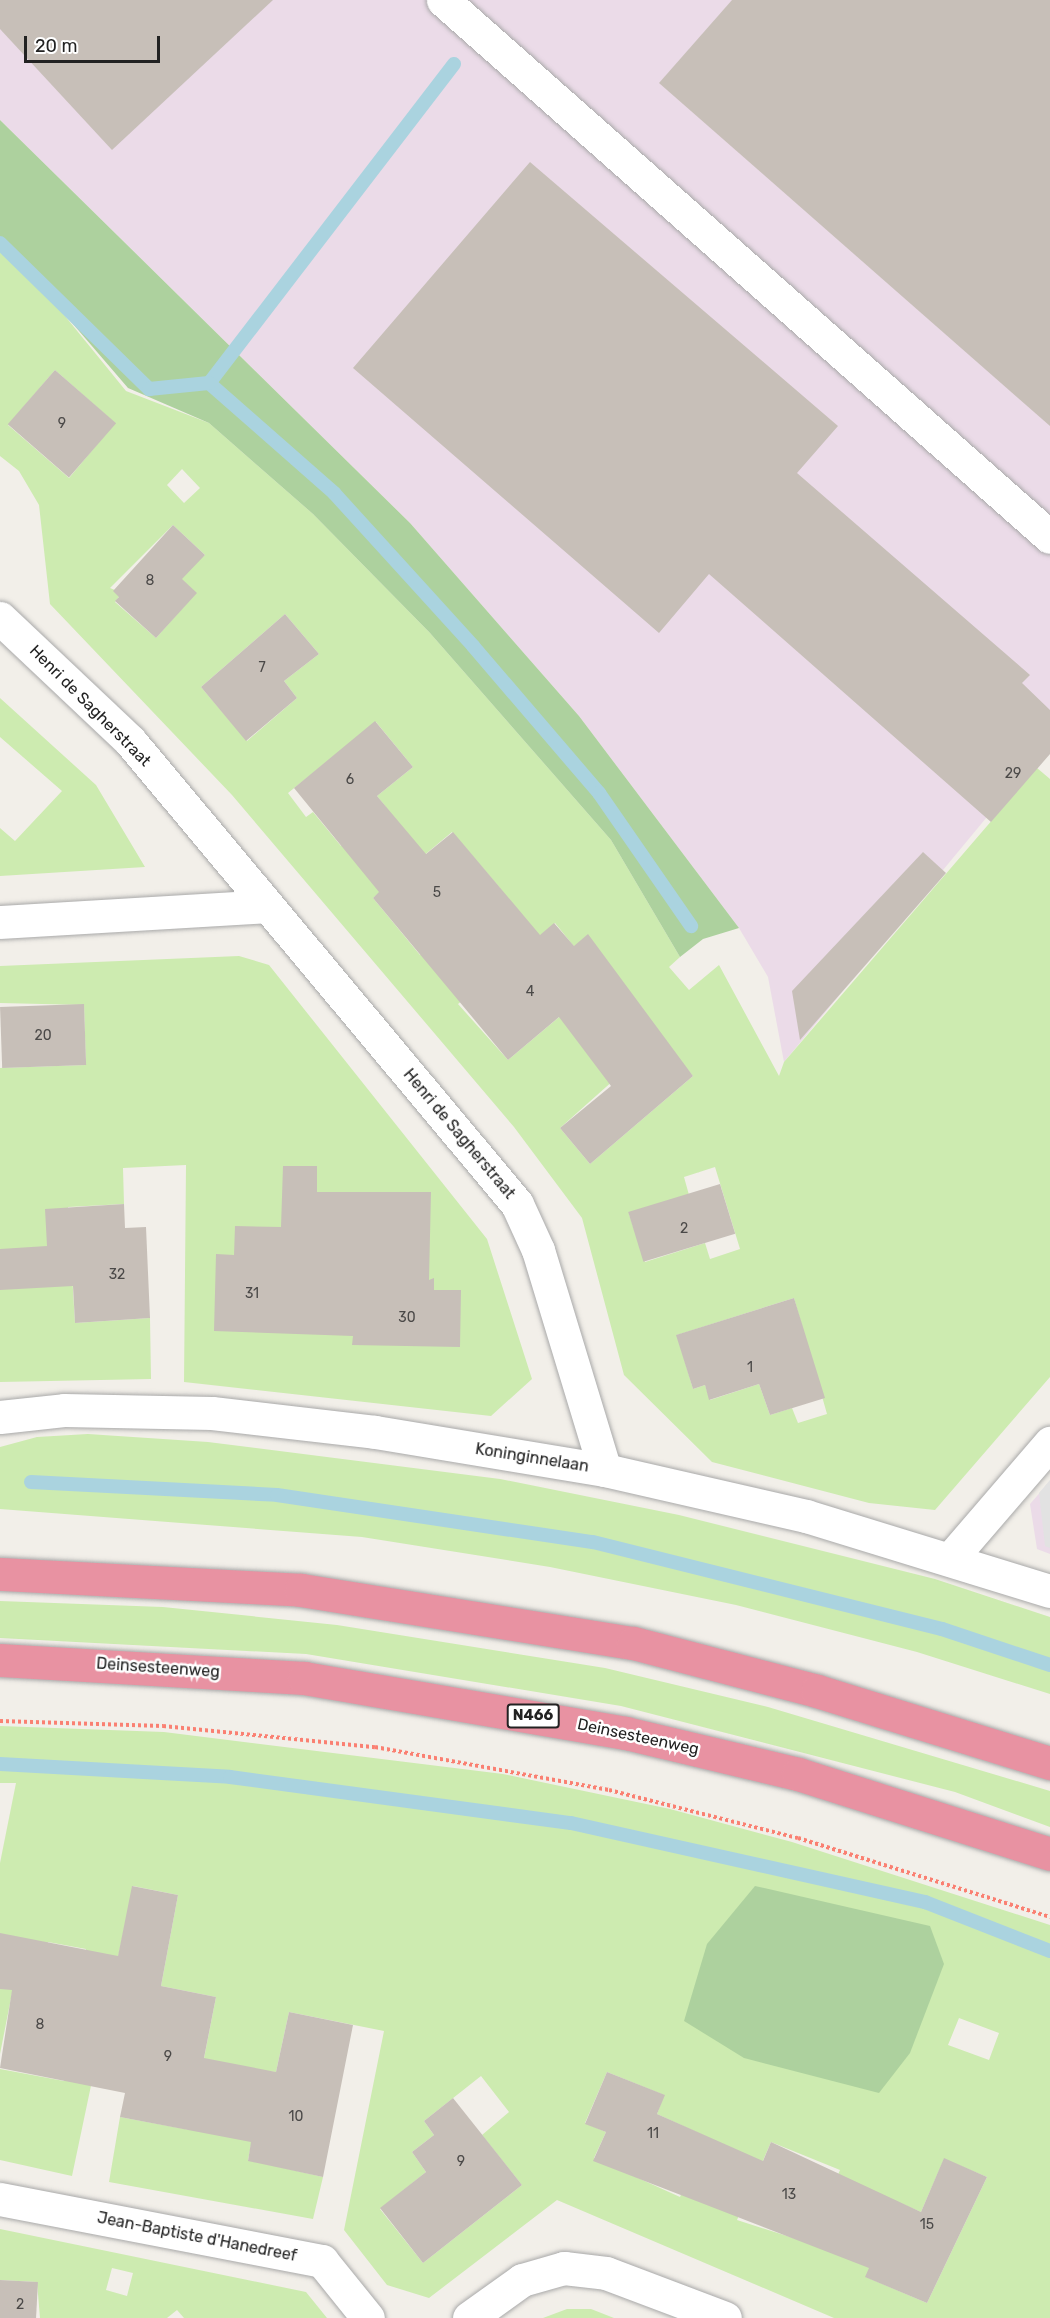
<!DOCTYPE html>
<html>
<head>
<meta charset="utf-8">
<style>
  body { margin:0 }
  #map { position:relative; width:1050px; height:2318px; overflow:hidden; background:#f2efe9; font-family:Rubik,sans-serif }
  div>[style] { position:absolute }
  .industrial>* { inset:0; background:#ebdbe8 }
  .grass>* { inset:0; background:#cdebb0 }
  .forest>* { inset:0; background:#add19e }
  .parking>* { inset:0; background:#e2e2e2 }
  .stream>* { height:14px; margin:-7px; padding:0 7px; transform-origin:7px; border-radius:7px; background:#aad3df }
  .building>* { inset:0; background:#c7bfb8; transform-origin:0 0 }
  .path>* { height:4px; margin-top:-2px; transform-origin:0; background:repeating-linear-gradient(90deg,#fa8072 0 3px,transparent 0 6px) }
  .roads { filter:drop-shadow(0 0 2px #a9a9a9) drop-shadow(0 0 2px #a9a9a9) }
  .street>* { height:33px; margin:-16.5px; padding:0 16.5px; transform-origin:16.5px; border-radius:16.5px; background:#fff }
  .highway>* { height:33px; margin:-16.5px; padding:0 16.5px; transform-origin:16.5px; border-radius:16.5px; background:#e892a2 }
  span { translate:-50% -50%; white-space:nowrap; text-align:center; line-height:1.15; -webkit-text-stroke:5px #fff; paint-order:stroke }
  .number-label { font-size:14px; color:#4b4948 }
  .number-label span { -webkit-text-stroke-width:0 }
  .shield-label span { padding:2px 4px; background:#fff; border:2px solid; border-radius:4px; -webkit-text-stroke-width:0 }
  .shield-label { font-size:15px; color:#222; font-weight:700 }
  .street-label { font-size:16px; color:#222 }
  .scale { position:absolute; left:24px; top:36px; width:136px; height:27px; box-sizing:border-box; border:3px solid #222; border-top:0; padding-left:8px; font-size:18px; line-height:21px; white-space:nowrap; color:#222; -webkit-text-stroke:4px #fff; paint-order:stroke }
</style>
</head>
<body>
<div id="map">
  <div class="industrial">
    <i style="clip-path:polygon(0 0,1050px 0,1050px 741px,784px 1062px,768px 977px,739px 928px,579px 716px,410px 523px,0 120px)"></i>
    <i style="clip-path:polygon(1050px 1481px,1050px 1554px,1037px 1549px,1030px 1504px)"></i>
  </div>
  <div class="grass">
    <i style="clip-path:polygon(evenodd,0 250px,43px 289px,126px 391px,209px 423px,313px 514px,430px 633px,611px 840px,680px 957px,669px 967px,689px 990px,719px 965px,779px 1076px,784px 1062px,1037px 768px,1050px 779px,1050px 1377px,935px 1510px,869px 1503px,712px 1462px,624px 1375px,582px 1218px,514px 1127px,232px 795px,50px 604px,39px 505px,19px 471px,0 456px,0 250px,55px 370px,115px 423px,69px 478px,8px 425px,55px 370px,0 250px,182px 469px,200px 488px,184px 503px,167px 485px,182px 469px,0 250px,173px 525px,205px 555px,178px 576px,196px 593px,156px 638px,115px 602px,122px 593px,110px 588px,173px 525px,0 250px,285px 614px,319px 654px,284px 681px,297px 698px,247px 741px,201px 687px,285px 614px,0 250px,376px 722px,413px 767px,377px 796px,386px 807px,341px 846px,313px 812px,306px 817px,288px 793px,376px 722px,0 250px,452px 832px,500px 888px,420px 955px,373px 898px,452px 832px,0 250px,555px 923px,602px 981px,508px 1060px,458px 1004px,555px 923px,0 250px,661px 1038px,693px 1076px,590px 1164px,560px 1128px,661px 1038px,0 250px,715px 1167px,740px 1249px,710px 1259px,705px 1243px,645px 1262px,629px 1214px,689px 1195px,684px 1177px,715px 1167px,0 250px,794px 1298px,827px 1414px,798px 1423px,792px 1408px,770px 1415px,759px 1384px,710px 1400px,705px 1385px,693px 1389px,677px 1335px,794px 1298px)"></i>
    <i style="clip-path:polygon(0 698px,96px 785px,145px 867px,0 876px,0 828px,15px 841px,62px 791px,0 737px)"></i>
    <i style="clip-path:polygon(239px 956px,269px 965px,487px 1239px,532px 1379px,491px 1416px,184px 1382px,186px 1165px,123px 1168px,124px 1204px,68px 1207px,75px 1323px,150px 1318px,151px 1379px,0 1382px,0 1068px,86px 1065px,84px 1005px,0 1003px,0 966px)"></i>
    <i style="clip-path:polygon(88px 1434px,208px 1442px,500px 1479px,679px 1515px,935px 1579px,1050px 1617px,1050px 1694px,917px 1652px,736px 1605px,550px 1567px,362px 1537px,0 1509px,0 1447px,37px 1437px)"></i>
    <i style="clip-path:polygon(0 1601px,163px 1607px,337px 1625px,605px 1668px,768px 1707px,1050px 1791px,1050px 1827px,955px 1792px,621px 1706px,306px 1654px,0 1638px)"></i>
    <i style="clip-path:polygon(evenodd,0 1726px,164px 1732px,503px 1774px,670px 1809px,792px 1842px,1050px 1925px,1050px 2318px,834px 2318px,557px 2200px,429px 2298px,387px 2285px,344px 2230px,384px 2031px,289px 2012px,276px 2072px,266px 2071px,248px 2160px,323px 2177px,313px 2219px,109px 2182px,120px 2117px,190px 2130px,216px 1997px,161px 1986px,178px 1895px,133px 1886px,72px 2176px,0 2160px,0 2069px,64px 2081px,86px 1949px,48px 1942px,43px 1967px,14px 1983px,0 2054px,0 1863px,16px 1783px,0 1783px,0 1726px,959px 2018px,999px 2033px,989px 2060px,948px 2045px,959px 2018px,0 1726px,607px 2072px,664px 2095px,657px 2114px,705px 2136px,680px 2197px,594px 2158px,606px 2132px,585px 2123px,607px 2072px,0 1726px,481px 2076px,509px 2112px,482px 2135px,522px 2185px,423px 2263px,380px 2209px,426px 2172px,412px 2152px,434px 2135px,424px 2121px,481px 2076px,0 1726px,771px 2142px,840px 2170px,809px 2243px,737px 2220px,771px 2142px,0 1726px,944px 2159px,987px 2177px,927px 2303px,866px 2277px,898px 2202px,921px 2212px,944px 2159px)"></i>
    <i style="clip-path:polygon(evenodd,0 2229px,306px 2292px,327px 2318px,184px 2318px,177px 2310px,167px 2318px,40px 2318px,37px 2282px,0 2280px,0 2229px,112px 2268px,133px 2273px,127px 2296px,106px 2290px,112px 2268px)"></i>
    <i style="clip-path:polygon(567px 2309px,591px 2309px,614px 2318px,543px 2318px)"></i>
  </div>
  <div class="forest">
    <i style="clip-path:polygon(0 120px,410px 523px,579px 716px,739px 928px,703px 939px,680px 957px,611px 840px,430px 633px,313px 514px,209px 423px,128px 388px,43px 289px,0 250px)"></i>
    <i style="clip-path:polygon(755px 1886px,930px 1926px,944px 1964px,910px 2053px,879px 2093px,744px 2058px,684px 2021px,707px 1944px)"></i>
  </div>
  <div class="parking">
    <i style="clip-path:polygon(1050px 1480px,1050px 1548px,1045px 1546px,1039px 1493px)"></i>
  </div>
  <div class="stream">
    <i style="left:454px;top:64px;width:402px;rotate:127.5deg"></i>
    <i style="left:209px;top:383px;width:167px;rotate:41.3deg"></i>
    <i style="left:334px;top:493px;width:207px;rotate:47.7deg"></i>
    <i style="left:473px;top:646px;width:194px;rotate:49.4deg"></i>
    <i style="left:599px;top:793px;width:162px;rotate:55.3deg"></i>
    <i style="left:0;top:243px;width:209px;rotate:44.4deg"></i>
    <i style="left:149px;top:389px;width:60px;rotate:-5.7deg"></i>
    <i style="left:31px;top:1482px;width:246px;rotate:3deg"></i>
    <i style="left:277px;top:1495px;width:319px;rotate:8.5deg"></i>
    <i style="left:593px;top:1542px;width:360px;rotate:14deg"></i>
    <i style="left:942px;top:1629px;width:114px;rotate:18.4deg"></i>
    <i style="left:0;top:1764px;width:230px;rotate:3.2deg"></i>
    <i style="left:230px;top:1777px;width:344px;rotate:7.7deg"></i>
    <i style="left:571px;top:1823px;width:363px;rotate:12.6deg"></i>
    <i style="left:925px;top:1902px;width:134px;rotate:21.4deg"></i>
  </div>
  <div class="building">
    <i style="clip-path:polygon(0 0,273px 0,112px 150px,0 29px)"></i>
    <i style="clip-path:polygon(732px 0,1050px 0,1050px 426px,659px 83px)"></i>
    <i style="clip-path:polygon(530px 162px,838px 426px,797px 473px,1030px 675px,1022px 683px,1050px 710px,1050px 754px,991px 822px,709px 574px,659px 633px,353px 368px)"></i>
    <i style="left:55px;top:370px;width:81px;height:72px;rotate:41deg"></i>
    <i style="clip-path:polygon(173px 525px,205px 555px,182px 579px,197px 593px,156px 638px,115px 601px,119px 597px,113px 591px)"></i>
    <i style="clip-path:polygon(285px 614px,319px 654px,284px 681px,297px 698px,246px 741px,201px 687px)"></i>
    <i style="clip-path:polygon(375px 721px,413px 767px,377px 796px,426px 854px,453px 832px,540px 935px,554px 923px,574px 946px,588px 934px,693px 1076px,590px 1164px,560px 1128px,611px 1086px,559px 1017px,508px 1060px,373px 898px,379px 892px,294px 788px)"></i>
    <i style="clip-path:polygon(923px 852px,946px 873px,800px 1040px,792px 991px)"></i>
    <i style="left:84px;top:1004px;width:61px;height:84px;rotate:88deg"></i>
    <i style="clip-path:polygon(283px 1166px,317px 1166px,317px 1192px,431px 1192px,429px 1280px,434px 1278px,434px 1290px,461px 1290px,460px 1347px,352px 1345px,353px 1336px,214px 1331px,216px 1254px,234px 1255px,235px 1226px,281px 1227px)"></i>
    <i style="left:720px;top:1184px;width:52px;height:96px;rotate:73deg"></i>
    <i style="clip-path:polygon(124px 1204px,125px 1228px,146px 1227px,150px 1318px,75px 1323px,73px 1286px,0 1290px,0 1249px,47px 1246px,45px 1209px)"></i>
    <i style="clip-path:polygon(794px 1298px,825px 1398px,770px 1415px,759px 1384px,709px 1400px,705px 1385px,693px 1389px,676px 1335px)"></i>
    <i style="clip-path:polygon(132px 1886px,178px 1895px,161px 1986px,216px 1997px,204px 2058px,276px 2072px,289px 2012px,353px 2025px,323px 2177px,248px 2161px,251px 2142px,120px 2117px,125px 2093px,0 2068px,12px 1990px,0 1989px,0 1933px,118px 1956px)"></i>
    <i style="clip-path:polygon(607px 2072px,665px 2095px,657px 2114px,763px 2161px,771px 2142px,921px 2212px,944px 2158px,987px 2177px,927px 2303px,865px 2277px,869px 2268px,593px 2161px,606px 2132px,585px 2124px)"></i>
    <i style="clip-path:polygon(453px 2098px,522px 2185px,423px 2263px,380px 2208px,426px 2172px,412px 2152px,434px 2135px,424px 2121px)"></i>
    <i style="left:0;top:2280px;width:38px;height:38px;rotate:3deg"></i>
  </div>
  <div class="path">
    <i style="left:0;top:1721px;width:163px;rotate:1.8deg"></i>
    <i style="left:163px;top:1726px;width:213px;rotate:5.7deg"></i>
    <i style="left:375px;top:1747px;width:238px;rotate:10.4deg"></i>
    <i style="left:609px;top:1790px;width:195px;rotate:14.3deg"></i>
    <i style="left:798px;top:1838px;width:264px;rotate:17.4deg"></i>
  </div>
  <div class="roads">
    <div class="street">
      <i style="left:443px;top:0;width:810px;rotate:41.5deg"></i>
      <i style="left:0;top:618px;width:179px;rotate:43.4deg"></i>
      <i style="left:130px;top:741px;width:603px;rotate:50.11deg"></i>
      <i style="left:517px;top:1204px;width:51px;rotate:65.5deg"></i>
      <i style="left:538px;top:1250px;width:230px;rotate:73.1deg"></i>
      <i style="left:0;top:922px;width:266px;rotate:-3.4deg"></i>
      <i style="left:0;top:1417px;width:64px;rotate:-6.2deg"></i>
      <i style="left:64px;top:1410px;width:148px;rotate:1.2deg"></i>
      <i style="left:212px;top:1413px;width:164px;rotate:6.6deg"></i>
      <i style="left:375px;top:1432px;width:233px;rotate:9.4deg"></i>
      <i style="left:605px;top:1470px;width:206px;rotate:12.9deg"></i>
      <i style="left:806px;top:1516px;width:255px;rotate:17.1deg"></i>
      <i style="left:951px;top:1558px;width:152px;rotate:-49.3deg"></i>
      <i style="left:0;top:2199px;width:328px;rotate:10.9deg"></i>
      <i style="left:322px;top:2261px;width:73px;rotate:51.1deg"></i>
      <i style="left:469px;top:2318px;width:65px;rotate:-35.6deg"></i>
      <i style="left:522px;top:2280px;width:44px;rotate:-15.9deg"></i>
      <i style="left:564px;top:2268px;width:42px;rotate:6.8deg"></i>
      <i style="left:606px;top:2273px;width:127px;rotate:20.7deg"></i>
    </div>
    <div class="highway">
      <i style="left:0;top:1574px;width:301px;rotate:3deg"></i>
      <i style="left:301px;top:1590px;width:336px;rotate:9.1deg"></i>
      <i style="left:633px;top:1643px;width:190px;rotate:14.6deg"></i>
      <i style="left:817px;top:1691px;width:244px;rotate:17.2deg"></i>
      <i style="left:0;top:1660px;width:305px;rotate:3.4deg"></i>
      <i style="left:304px;top:1678px;width:327px;rotate:9.7deg"></i>
      <i style="left:626px;top:1733px;width:177px;rotate:13.4deg"></i>
      <i style="left:798px;top:1774px;width:264px;rotate:17.6deg"></i>
    </div>
  </div>
  <div class="number-label">
    <span style="left:62px;top:424px">9</span>
    <span style="left:150px;top:581px">8</span>
    <span style="left:262px;top:668px">7</span>
    <span style="left:1013px;top:774px">29</span>
    <span style="left:350px;top:780px">6</span>
    <span style="left:437px;top:893px">5</span>
    <span style="left:530px;top:992px">4</span>
    <span style="left:43px;top:1036px">20</span>
    <span style="left:684px;top:1229px">2</span>
    <span style="left:117px;top:1275px">32</span>
    <span style="left:252px;top:1294px">31</span>
    <span style="left:407px;top:1318px">30</span>
    <span style="left:750px;top:1368px">1</span>
    <span style="left:40px;top:2025px">8</span>
    <span style="left:168px;top:2057px">9</span>
    <span style="left:296px;top:2117px">10</span>
    <span style="left:653px;top:2134px">11</span>
    <span style="left:461px;top:2162px">9</span>
    <span style="left:789px;top:2195px">13</span>
    <span style="left:927px;top:2225px">15</span>
    <span style="left:20px;top:2305px">2</span>
  </div>
  <div class="shield-label">
    <span style="left:533px;top:1716px">N466</span>
  </div>
  <div class="street-label">
    <span style="left:90px;top:706px;rotate:45deg">Henri de Sagherstraat</span>
    <span style="left:459px;top:1134px;rotate:50deg">Henri de Sagherstraat</span>
    <span style="left:532px;top:1458px;rotate:9deg">Koninginnelaan</span>
    <span style="left:158px;top:1668px;rotate:4deg">Deinsesteenweg</span>
    <span style="left:638px;top:1737px;rotate:12deg">Deinsesteenweg</span>
    <span style="left:197px;top:2237px;rotate:11deg">Jean-Baptiste d'Hanedreef</span>
  </div>
  <div class="scale">20 m</div>
</div>
</body>
</html>
